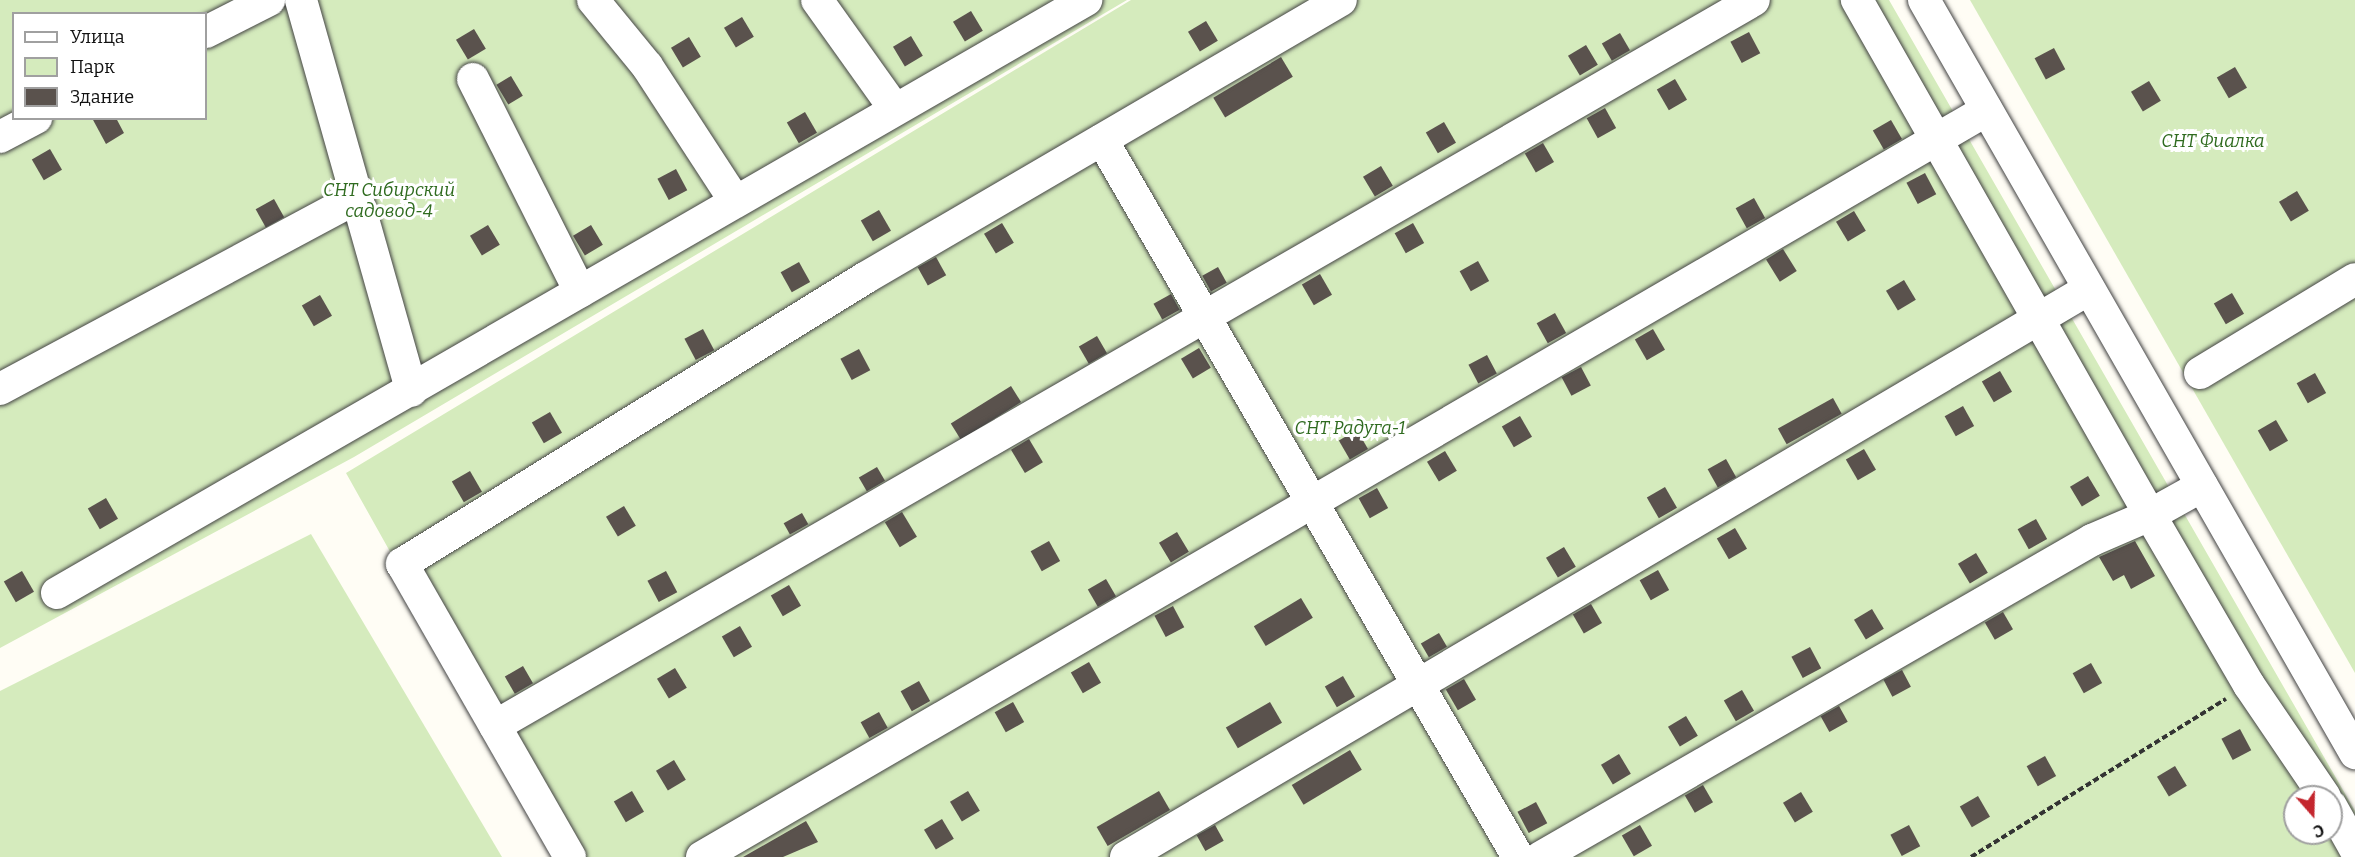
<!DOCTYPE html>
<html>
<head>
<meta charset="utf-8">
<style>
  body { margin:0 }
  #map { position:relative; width:2355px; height:857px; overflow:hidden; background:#fffdf5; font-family:Bitter,serif }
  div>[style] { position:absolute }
  .green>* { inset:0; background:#d5ebbd }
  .building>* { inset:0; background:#5a524d; transform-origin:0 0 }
  .path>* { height:4px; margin-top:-2px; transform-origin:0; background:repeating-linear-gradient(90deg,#333 0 6px,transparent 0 9px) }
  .roads { filter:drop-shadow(0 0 2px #444) drop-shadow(0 0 2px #444) }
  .minor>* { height:32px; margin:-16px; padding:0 16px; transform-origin:16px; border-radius:16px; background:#fff }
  span { translate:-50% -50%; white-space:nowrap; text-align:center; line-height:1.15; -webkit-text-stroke:6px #fff; paint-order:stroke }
  .park-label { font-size:18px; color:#2f6b1f; font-style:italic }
  .legend { position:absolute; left:12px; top:12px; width:195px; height:108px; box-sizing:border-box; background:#fff; border:2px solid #a0a0a0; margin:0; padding:8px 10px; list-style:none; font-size:18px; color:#111 }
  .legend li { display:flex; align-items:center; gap:12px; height:30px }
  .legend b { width:30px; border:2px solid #a0a0a0 }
  .north { position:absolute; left:2283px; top:785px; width:60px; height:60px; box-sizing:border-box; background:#fff; border:2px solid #a0a0a0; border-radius:50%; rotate:160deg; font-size:16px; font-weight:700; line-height:24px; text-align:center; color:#111 }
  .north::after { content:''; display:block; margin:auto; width:21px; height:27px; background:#c4262e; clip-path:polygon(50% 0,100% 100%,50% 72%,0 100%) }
</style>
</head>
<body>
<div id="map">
  <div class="green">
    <i style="clip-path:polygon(evenodd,0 0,1127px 0,354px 457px,0 648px,0 0,14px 14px,206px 14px,206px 118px,14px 118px,14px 14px)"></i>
    <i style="clip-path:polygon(evenodd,1131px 0,1889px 0,2355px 811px,2355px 857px,561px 857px,346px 473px,1131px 0,2295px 797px,2331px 797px,2331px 833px,2295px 833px,2295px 797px)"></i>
    <i style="clip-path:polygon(1970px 0,2355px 0,2355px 673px)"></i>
    <i style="clip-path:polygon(311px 534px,502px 857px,0 857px,0 691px)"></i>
  </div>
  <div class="building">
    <i style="left:971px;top:11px;width:23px;height:21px;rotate:59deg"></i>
    <i style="left:742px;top:17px;width:23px;height:21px;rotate:59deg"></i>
    <i style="left:1206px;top:21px;width:23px;height:21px;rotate:59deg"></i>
    <i style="left:474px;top:29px;width:23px;height:21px;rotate:59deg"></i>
    <i style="left:1749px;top:32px;width:24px;height:21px;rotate:62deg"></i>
    <i style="left:1620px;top:33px;width:20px;height:21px;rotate:60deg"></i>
    <i style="left:911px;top:36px;width:23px;height:21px;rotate:59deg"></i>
    <i style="left:689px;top:37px;width:23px;height:21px;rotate:59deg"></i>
    <i style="left:1586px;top:45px;width:23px;height:21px;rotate:59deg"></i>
    <i style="left:2054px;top:48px;width:24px;height:22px;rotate:62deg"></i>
    <i style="left:1281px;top:57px;width:23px;height:79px;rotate:59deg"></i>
    <i style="left:2235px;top:67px;width:24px;height:21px;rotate:60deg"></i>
    <i style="left:511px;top:76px;width:23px;height:17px;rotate:59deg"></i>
    <i style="left:1675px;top:79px;width:24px;height:21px;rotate:60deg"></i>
    <i style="left:2149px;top:81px;width:23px;height:21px;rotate:59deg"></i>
    <i style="left:1605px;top:108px;width:23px;height:21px;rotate:61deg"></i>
    <i style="left:805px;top:112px;width:24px;height:21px;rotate:60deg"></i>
    <i style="clip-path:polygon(92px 118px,116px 118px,124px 133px,106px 144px)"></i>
    <i style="left:1891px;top:120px;width:22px;height:21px;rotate:60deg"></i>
    <i style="left:1444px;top:122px;width:24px;height:21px;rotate:60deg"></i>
    <i style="left:1543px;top:143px;width:22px;height:21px;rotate:60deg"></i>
    <i style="left:50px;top:149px;width:24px;height:21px;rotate:60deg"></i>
    <i style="left:1381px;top:166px;width:23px;height:21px;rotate:59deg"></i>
    <i style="left:676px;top:169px;width:24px;height:21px;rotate:62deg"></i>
    <i style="left:1925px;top:173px;width:24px;height:21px;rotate:62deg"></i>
    <i style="left:2297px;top:191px;width:23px;height:21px;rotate:59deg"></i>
    <i style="left:1754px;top:198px;width:23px;height:21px;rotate:61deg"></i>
    <i style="left:274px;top:199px;width:21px;height:21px;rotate:61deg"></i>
    <i style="left:879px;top:210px;width:24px;height:21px;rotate:60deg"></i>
    <i style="left:1854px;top:211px;width:23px;height:21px;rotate:59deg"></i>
    <i style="left:1002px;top:223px;width:23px;height:21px;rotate:59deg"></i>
    <i style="left:1413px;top:223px;width:23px;height:21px;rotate:61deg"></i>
    <i style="left:488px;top:225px;width:23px;height:21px;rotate:59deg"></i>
    <i style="left:591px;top:225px;width:23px;height:21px;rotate:59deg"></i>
    <i style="left:1783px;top:249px;width:26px;height:20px;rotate:58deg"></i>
    <i style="left:936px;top:257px;width:21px;height:21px;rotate:61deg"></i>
    <i style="left:1478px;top:261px;width:23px;height:21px;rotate:61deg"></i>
    <i style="left:799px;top:262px;width:23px;height:21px;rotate:61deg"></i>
    <i style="left:1218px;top:267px;width:18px;height:18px;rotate:61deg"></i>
    <i style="left:1320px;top:274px;width:24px;height:21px;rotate:60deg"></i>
    <i style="left:1904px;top:280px;width:23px;height:21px;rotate:59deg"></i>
    <i style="left:2232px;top:293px;width:24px;height:21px;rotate:60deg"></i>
    <i style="left:1171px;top:294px;width:18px;height:20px;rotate:61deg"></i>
    <i style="left:320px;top:295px;width:24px;height:21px;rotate:60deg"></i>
    <i style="left:1555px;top:313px;width:23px;height:21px;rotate:61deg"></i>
    <i style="left:703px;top:329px;width:24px;height:21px;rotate:62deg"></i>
    <i style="left:1653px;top:329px;width:24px;height:21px;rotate:60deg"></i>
    <i style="left:1097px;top:336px;width:20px;height:21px;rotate:60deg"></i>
    <i style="left:1199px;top:348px;width:23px;height:21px;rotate:59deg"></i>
    <i style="left:859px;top:349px;width:24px;height:21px;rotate:62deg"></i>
    <i style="left:1487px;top:355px;width:21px;height:21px;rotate:62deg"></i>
    <i style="left:1581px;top:367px;width:21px;height:22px;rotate:62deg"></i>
    <i style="left:2000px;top:371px;width:24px;height:21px;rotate:60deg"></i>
    <i style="left:2315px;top:373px;width:23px;height:21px;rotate:61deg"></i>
    <i style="left:1011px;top:386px;width:19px;height:71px;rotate:58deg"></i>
    <i style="left:1833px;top:398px;width:18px;height:63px;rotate:61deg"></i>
    <i style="left:1963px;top:406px;width:23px;height:21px;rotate:61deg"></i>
    <i style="left:550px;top:412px;width:24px;height:21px;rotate:60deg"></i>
    <i style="left:1520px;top:416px;width:24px;height:21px;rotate:60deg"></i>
    <i style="left:2276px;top:420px;width:24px;height:21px;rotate:60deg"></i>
    <i style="left:1357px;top:430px;width:22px;height:21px;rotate:60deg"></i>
    <i style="left:1029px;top:439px;width:27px;height:21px;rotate:59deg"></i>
    <i style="left:1864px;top:449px;width:24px;height:21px;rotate:60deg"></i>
    <i style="left:1445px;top:451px;width:23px;height:21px;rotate:59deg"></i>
    <i style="left:1726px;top:459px;width:21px;height:21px;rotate:61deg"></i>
    <i style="left:877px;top:467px;width:16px;height:21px;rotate:60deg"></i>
    <i style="left:470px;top:471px;width:24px;height:21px;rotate:60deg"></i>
    <i style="left:2088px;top:476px;width:23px;height:21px;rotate:59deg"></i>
    <i style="left:1665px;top:487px;width:24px;height:21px;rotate:60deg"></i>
    <i style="left:1377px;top:488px;width:23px;height:21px;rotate:61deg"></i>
    <i style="left:106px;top:498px;width:24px;height:21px;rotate:60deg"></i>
    <i style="left:624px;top:506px;width:23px;height:21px;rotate:59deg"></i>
    <i style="left:902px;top:512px;width:29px;height:20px;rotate:59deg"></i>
    <i style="left:802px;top:513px;width:13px;height:21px;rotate:61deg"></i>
    <i style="left:2036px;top:519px;width:23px;height:21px;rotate:61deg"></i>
    <i style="left:1735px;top:528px;width:24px;height:21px;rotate:60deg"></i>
    <i style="left:1177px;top:532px;width:23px;height:21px;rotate:59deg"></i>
    <i style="left:1049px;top:541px;width:23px;height:21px;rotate:61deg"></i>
    <i style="clip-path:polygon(2135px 541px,2155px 576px,2131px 589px,2124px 575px,2113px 581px,2099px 557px)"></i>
    <i style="left:1564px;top:547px;width:23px;height:21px;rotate:59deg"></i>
    <i style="left:1976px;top:553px;width:23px;height:21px;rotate:59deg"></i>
    <i style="left:1658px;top:570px;width:23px;height:21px;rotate:61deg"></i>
    <i style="left:22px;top:571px;width:24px;height:21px;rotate:60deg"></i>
    <i style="left:666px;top:571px;width:24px;height:21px;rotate:62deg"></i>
    <i style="left:1106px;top:579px;width:20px;height:21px;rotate:60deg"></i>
    <i style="left:789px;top:585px;width:24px;height:21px;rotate:60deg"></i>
    <i style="left:1301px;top:598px;width:23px;height:55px;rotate:59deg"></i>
    <i style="left:1591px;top:604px;width:22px;height:21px;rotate:60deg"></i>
    <i style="left:1173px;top:606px;width:24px;height:21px;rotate:62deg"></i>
    <i style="left:1872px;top:609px;width:23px;height:21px;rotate:59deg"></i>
    <i style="left:2003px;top:612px;width:20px;height:21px;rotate:60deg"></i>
    <i style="left:740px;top:626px;width:24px;height:21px;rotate:60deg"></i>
    <i style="left:1439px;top:633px;width:16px;height:21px;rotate:60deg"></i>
    <i style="left:1810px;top:647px;width:24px;height:21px;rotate:62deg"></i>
    <i style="left:1089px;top:662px;width:24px;height:21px;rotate:60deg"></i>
    <i style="left:2091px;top:663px;width:23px;height:21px;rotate:61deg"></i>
    <i style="left:523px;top:666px;width:20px;height:21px;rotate:60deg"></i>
    <i style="left:675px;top:668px;width:23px;height:21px;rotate:59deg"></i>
    <i style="left:1902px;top:670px;width:19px;height:21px;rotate:62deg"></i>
    <i style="left:1343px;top:676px;width:24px;height:21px;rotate:60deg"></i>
    <i style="left:1464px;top:679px;width:24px;height:21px;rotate:60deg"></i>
    <i style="left:919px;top:681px;width:23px;height:21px;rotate:61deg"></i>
    <i style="left:1742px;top:690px;width:24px;height:21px;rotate:60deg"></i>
    <i style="left:1013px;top:702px;width:23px;height:21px;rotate:61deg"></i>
    <i style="left:1270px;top:702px;width:24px;height:51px;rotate:60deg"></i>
    <i style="left:1839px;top:706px;width:18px;height:21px;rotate:61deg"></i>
    <i style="left:879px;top:712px;width:18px;height:21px;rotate:61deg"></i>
    <i style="left:1686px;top:716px;width:23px;height:21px;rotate:59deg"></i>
    <i style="left:2240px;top:729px;width:24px;height:21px;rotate:62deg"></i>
    <i style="left:1350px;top:750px;width:23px;height:68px;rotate:59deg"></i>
    <i style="left:1619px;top:754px;width:23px;height:21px;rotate:59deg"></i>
    <i style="left:2045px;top:756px;width:23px;height:21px;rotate:61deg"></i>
    <i style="left:674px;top:760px;width:23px;height:21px;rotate:59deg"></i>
    <i style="left:2175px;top:766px;width:23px;height:21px;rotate:59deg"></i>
    <i style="left:1703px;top:785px;width:20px;height:21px;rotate:60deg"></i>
    <i style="left:632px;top:791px;width:24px;height:21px;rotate:60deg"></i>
    <i style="left:968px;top:791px;width:23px;height:21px;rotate:59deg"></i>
    <i style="left:1159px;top:791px;width:22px;height:72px;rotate:60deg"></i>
    <i style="left:1801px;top:792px;width:23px;height:21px;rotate:59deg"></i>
    <i style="left:1978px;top:796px;width:24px;height:21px;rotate:60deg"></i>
    <i style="left:1536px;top:802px;width:24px;height:21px;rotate:62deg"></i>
    <i style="left:942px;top:819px;width:23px;height:21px;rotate:59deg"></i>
    <i style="clip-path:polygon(806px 821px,818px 842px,783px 857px,743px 857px)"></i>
    <i style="left:1215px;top:825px;width:18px;height:21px;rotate:61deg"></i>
    <i style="left:1640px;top:825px;width:24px;height:21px;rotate:60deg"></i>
    <i style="left:1909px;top:825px;width:24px;height:21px;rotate:62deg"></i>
  </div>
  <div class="path">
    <i style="left:1971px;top:857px;width:300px;rotate:-31.8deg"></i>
  </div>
  <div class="roads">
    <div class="minor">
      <i style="left:301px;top:0;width:406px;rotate:74.2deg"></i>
      <i style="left:593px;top:0;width:85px;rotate:50.7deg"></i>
      <i style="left:647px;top:66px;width:161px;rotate:56.9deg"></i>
      <i style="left:817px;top:0;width:133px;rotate:54.5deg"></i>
      <i style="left:1924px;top:0;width:868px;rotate:60.21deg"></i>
      <i style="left:206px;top:32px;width:71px;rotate:-26.9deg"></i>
      <i style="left:473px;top:79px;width:238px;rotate:63.3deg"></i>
      <i style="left:0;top:137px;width:41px;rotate:-27.8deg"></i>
      <i style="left:1102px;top:140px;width:829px;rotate:59.88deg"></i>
      <i style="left:2200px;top:373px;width:181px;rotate:-31.2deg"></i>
      <i style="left:0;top:389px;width:403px;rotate:-28.2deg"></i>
      <i style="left:2202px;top:486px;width:60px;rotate:150.9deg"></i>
      <i style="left:2150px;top:515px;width:197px;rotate:59.8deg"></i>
      <i style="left:2249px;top:685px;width:135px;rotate:55.8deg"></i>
      <i style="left:57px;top:593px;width:1188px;rotate:-29.95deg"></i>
      <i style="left:495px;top:726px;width:1453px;rotate:-29.97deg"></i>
      <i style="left:2331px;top:806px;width:49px;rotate:60.8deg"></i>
      <i style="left:570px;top:857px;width:338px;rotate:-119.8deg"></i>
      <i style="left:402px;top:564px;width:544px;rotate:-31.7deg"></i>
      <i style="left:865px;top:278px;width:551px;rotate:-30.29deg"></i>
      <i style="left:702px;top:857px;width:1486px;rotate:-30.17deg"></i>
      <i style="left:1126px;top:857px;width:1118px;rotate:-30.53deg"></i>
      <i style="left:1541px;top:857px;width:636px;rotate:-29.91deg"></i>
      <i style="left:2092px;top:540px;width:63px;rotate:-23.3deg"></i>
      <i style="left:2150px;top:515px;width:593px;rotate:-119.64deg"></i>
    </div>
  </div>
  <div class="park-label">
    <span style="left:2213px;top:141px">СНТ Фиалка</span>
    <span style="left:389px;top:201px">СНТ Сибирский<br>садовод-4</span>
    <span style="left:1350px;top:428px">СНТ Радуга-1</span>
  </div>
  <ul class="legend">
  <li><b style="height:8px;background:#fff"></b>Улица</li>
  <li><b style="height:16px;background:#d5ebbd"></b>Парк</li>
  <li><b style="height:16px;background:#5a524d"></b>Здание</li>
  </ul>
  <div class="north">С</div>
</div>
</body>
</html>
